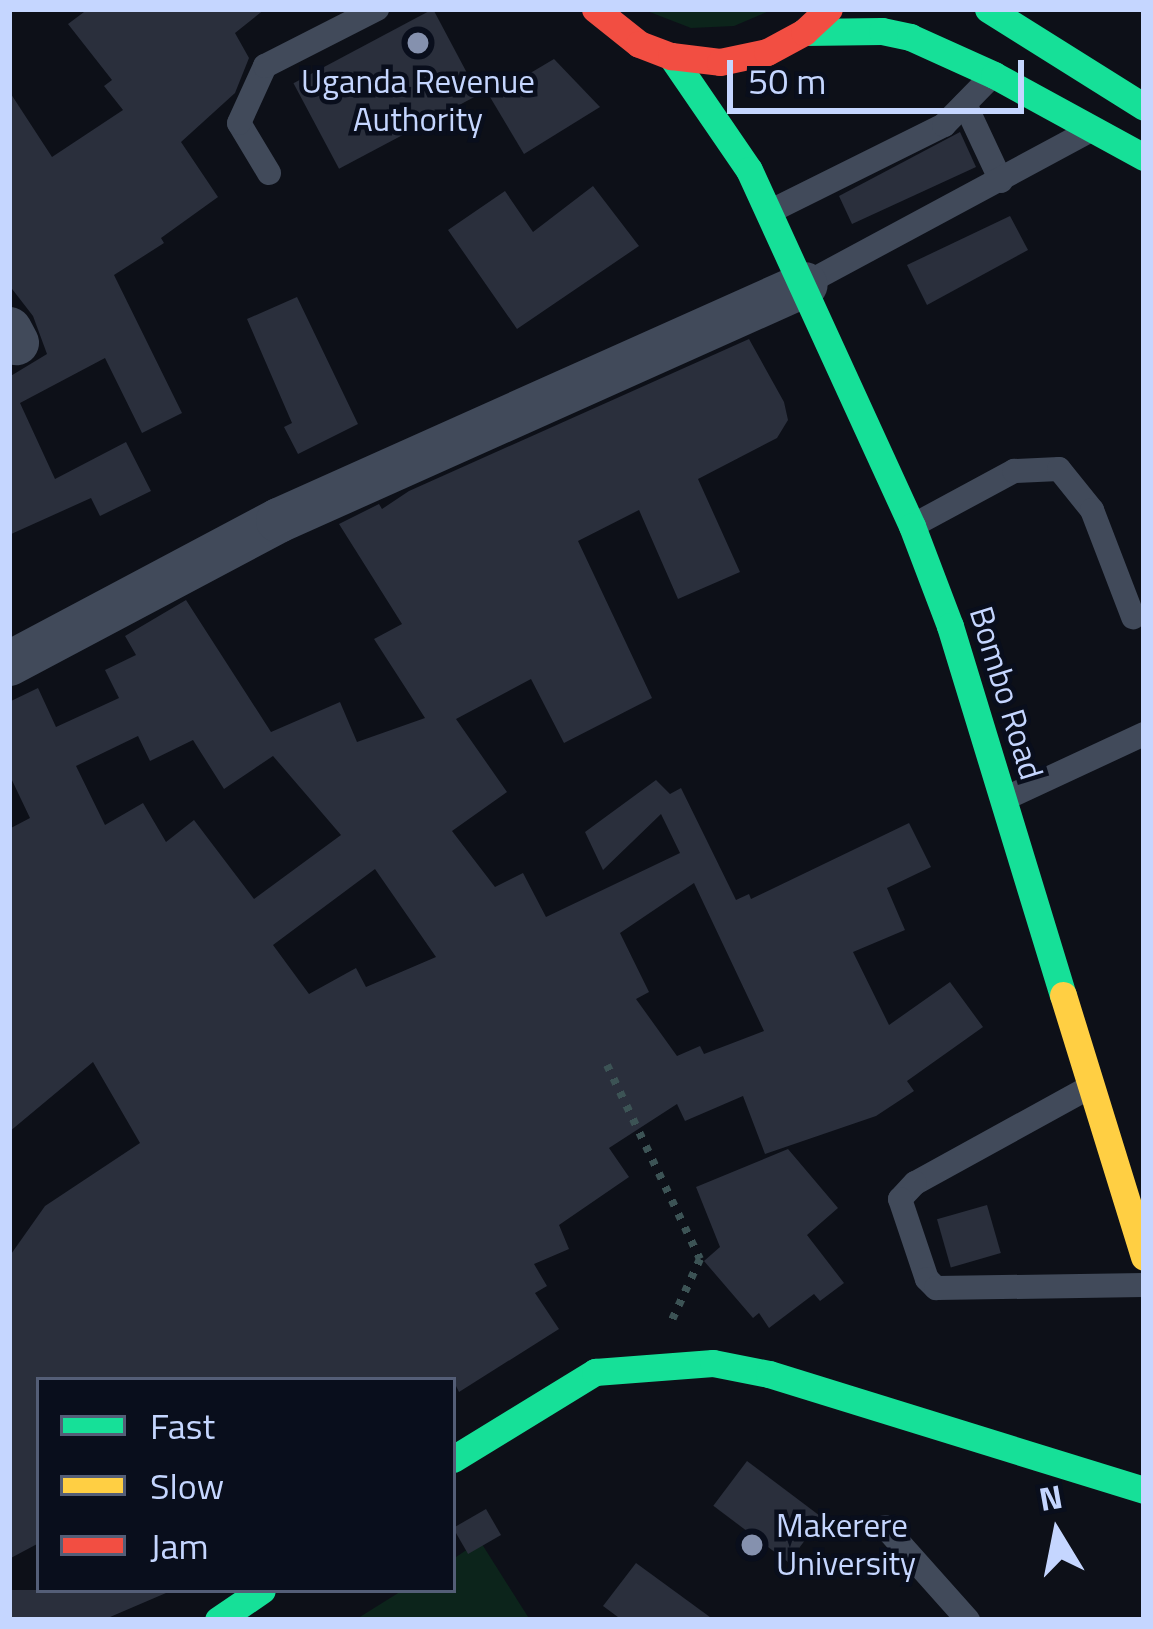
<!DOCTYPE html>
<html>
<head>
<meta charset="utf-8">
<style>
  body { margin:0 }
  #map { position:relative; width:1153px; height:1629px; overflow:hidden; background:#0d1018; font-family:"Titillium Web",sans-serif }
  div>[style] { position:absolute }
  .green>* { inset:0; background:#0c241b }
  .building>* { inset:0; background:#2a2f3c; transform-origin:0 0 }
  .path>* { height:8px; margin-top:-4px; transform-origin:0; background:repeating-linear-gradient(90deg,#3c5355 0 6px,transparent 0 15px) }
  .lane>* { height:24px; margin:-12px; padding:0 12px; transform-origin:12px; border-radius:12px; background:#414a5a }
  .street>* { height:45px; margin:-22.5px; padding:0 22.5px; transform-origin:22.5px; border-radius:22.5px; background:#414a5a }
  .fast>* { height:27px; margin:-13.5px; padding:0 13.5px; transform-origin:13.5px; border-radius:13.5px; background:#16e098 }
  .slow>* { height:27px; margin:-13.5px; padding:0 13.5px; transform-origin:13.5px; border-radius:13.5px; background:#ffcf43 }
  .jam>* { height:27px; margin:-13.5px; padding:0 13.5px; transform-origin:13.5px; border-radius:13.5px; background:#f24e42 }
  .dots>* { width:33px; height:33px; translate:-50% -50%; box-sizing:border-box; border:6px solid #090e1c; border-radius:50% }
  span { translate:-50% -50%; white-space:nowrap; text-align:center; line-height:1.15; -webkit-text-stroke:9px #090e1c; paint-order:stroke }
  .poi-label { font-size:33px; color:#c5d6ff }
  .left { translate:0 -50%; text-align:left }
  .street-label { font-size:33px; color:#c5d6ff }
  .frame { position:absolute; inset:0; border:12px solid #c5d6ff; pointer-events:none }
  .legend { position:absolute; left:36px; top:1377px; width:420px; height:216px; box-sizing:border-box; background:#090e1c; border:3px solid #545e77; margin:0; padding:15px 21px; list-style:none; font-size:36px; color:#c5d6ff }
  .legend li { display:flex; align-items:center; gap:24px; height:60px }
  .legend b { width:60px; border:3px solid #545e77 }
  .north { position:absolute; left:997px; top:1473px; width:120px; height:120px; -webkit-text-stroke:9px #090e1c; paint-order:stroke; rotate:350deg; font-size:33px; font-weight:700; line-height:48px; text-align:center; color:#c5d6ff }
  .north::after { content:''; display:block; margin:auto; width:42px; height:54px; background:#c5d6ff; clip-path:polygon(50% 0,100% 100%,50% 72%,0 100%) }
  .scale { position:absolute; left:727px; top:60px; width:297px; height:54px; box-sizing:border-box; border:6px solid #c5d6ff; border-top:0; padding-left:15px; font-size:36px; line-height:42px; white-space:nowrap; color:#c5d6ff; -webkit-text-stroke:9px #090e1c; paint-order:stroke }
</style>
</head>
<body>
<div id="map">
  <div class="green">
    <i style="clip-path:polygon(642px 9px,774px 9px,734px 26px,691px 28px)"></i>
    <i style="clip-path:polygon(480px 1541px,530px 1620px,355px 1620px,403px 1590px,453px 1590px,453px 1559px)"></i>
  </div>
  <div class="building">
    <i style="clip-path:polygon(88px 9px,265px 9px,235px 33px,249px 58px,235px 93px,181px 142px,218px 197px,161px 238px,164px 243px,114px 275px,182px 413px,142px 433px,105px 358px,20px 403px,55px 479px,126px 442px,151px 491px,100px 516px,91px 498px,9px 535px,9px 377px,47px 354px,33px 316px,9px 285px,9px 91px,52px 157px,123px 110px,104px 86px,112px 80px,68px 24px)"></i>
    <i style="left:433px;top:9px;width:97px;height:158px;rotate:62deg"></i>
    <i style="clip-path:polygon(554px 59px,600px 107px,524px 154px,490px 97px)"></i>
    <i style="clip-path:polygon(960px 132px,976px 167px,852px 224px,839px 196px)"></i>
    <i style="clip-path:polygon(593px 186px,639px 246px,517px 329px,448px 230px,505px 191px,533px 232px)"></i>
    <i style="clip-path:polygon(1010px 216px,1028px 250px,927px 305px,907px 265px)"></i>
    <i style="clip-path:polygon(297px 297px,358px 424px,298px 454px,284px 427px,292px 423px,247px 319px)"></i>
    <i style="clip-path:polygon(evenodd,749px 339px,784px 402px,788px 420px,777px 438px,698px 479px,740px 572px,678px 599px,639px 510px,578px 541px,652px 698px,564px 743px,531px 679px,456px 719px,507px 792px,452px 831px,495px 887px,523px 873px,546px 917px,680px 853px,661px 814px,603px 870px,585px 832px,656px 780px,670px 794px,681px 788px,736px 900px,749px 894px,751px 899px,909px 823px,931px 867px,887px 888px,905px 930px,853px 952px,889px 1025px,950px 982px,983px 1027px,907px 1081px,914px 1091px,876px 1116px,765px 1154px,743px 1096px,685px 1121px,677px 1104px,609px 1148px,629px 1177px,559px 1225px,569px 1249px,534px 1264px,547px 1286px,535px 1293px,559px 1329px,459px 1392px,453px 1380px,39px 1380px,39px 1543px,9px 1559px,9px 1257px,45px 1206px,140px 1143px,93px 1062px,9px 1132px,9px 829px,30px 818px,9px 774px,9px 702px,38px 688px,56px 727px,119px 698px,105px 670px,136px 655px,125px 636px,186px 600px,271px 732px,340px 702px,357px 742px,425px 718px,374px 639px,402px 624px,339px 524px,379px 504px,382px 509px,409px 491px,749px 339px,138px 736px,150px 761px,193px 740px,224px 789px,273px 756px,341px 835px,254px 899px,194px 820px,166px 842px,143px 803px,105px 825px,76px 766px,138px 736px,749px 339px,375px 869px,436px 957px,366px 987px,356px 968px,309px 994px,273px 945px,375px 869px,749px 339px,694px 883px,764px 1031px,704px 1054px,700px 1046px,677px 1056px,636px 999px,649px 992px,620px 933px,694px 883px)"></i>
    <i style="clip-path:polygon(788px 1149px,838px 1208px,807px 1235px,844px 1283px,820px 1301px,814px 1294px,769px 1328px,759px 1313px,753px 1318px,704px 1261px,720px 1247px,696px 1187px)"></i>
    <i style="left:987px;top:1205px;width:50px;height:52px;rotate:74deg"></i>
    <i style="left:747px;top:1461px;width:94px;height:56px;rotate:37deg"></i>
    <i style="left:486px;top:1509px;width:30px;height:38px;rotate:60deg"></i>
    <i style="clip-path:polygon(636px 1563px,714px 1620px,622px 1620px,603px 1606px)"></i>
    <i style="clip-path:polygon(9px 1590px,173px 1590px,103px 1620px,9px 1620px)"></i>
  </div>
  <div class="path">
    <i style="left:607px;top:1065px;width:215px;rotate:64.4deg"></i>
    <i style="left:700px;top:1259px;width:67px;rotate:114.7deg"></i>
  </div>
  <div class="lane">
    <i style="left:965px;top:104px;width:85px;rotate:64.9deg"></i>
    <i style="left:269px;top:173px;width:58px;rotate:-121deg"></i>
    <i style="left:239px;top:123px;width:63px;rotate:-65.5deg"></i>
    <i style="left:265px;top:66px;width:126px;rotate:-27deg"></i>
    <i style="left:773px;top:210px;width:191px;rotate:-26.4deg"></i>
    <i style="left:944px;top:125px;width:69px;rotate:-45.6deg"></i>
    <i style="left:805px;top:284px;width:318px;rotate:-28.3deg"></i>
    <i style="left:914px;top:525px;width:114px;rotate:-28.4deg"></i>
    <i style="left:1014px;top:471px;width:45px;rotate:-2.5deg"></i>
    <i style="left:1059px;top:469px;width:53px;rotate:51.2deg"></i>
    <i style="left:1092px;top:510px;width:115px;rotate:69deg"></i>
    <i style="left:1004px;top:799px;width:154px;rotate:-24.9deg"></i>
    <i style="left:1088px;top:1088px;width:197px;rotate:151.2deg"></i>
    <i style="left:915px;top:1183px;width:22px;rotate:133deg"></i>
    <i style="left:900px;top:1199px;width:84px;rotate:71.4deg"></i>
    <i style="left:927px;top:1279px;width:13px;rotate:45deg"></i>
    <i style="left:936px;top:1288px;width:208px;rotate:-0.8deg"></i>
    <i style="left:885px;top:1527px;width:125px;rotate:48.3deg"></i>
  </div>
  <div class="street">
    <i style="left:9px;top:329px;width:15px;rotate:62deg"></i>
    <i style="left:9px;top:663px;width:305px;rotate:-28deg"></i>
    <i style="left:278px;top:520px;width:577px;rotate:-24.12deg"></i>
  </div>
  <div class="fast">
    <i style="left:988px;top:9px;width:184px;rotate:32.1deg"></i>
    <i style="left:804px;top:32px;width:78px;rotate:-0.7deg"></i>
    <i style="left:882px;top:31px;width:29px;rotate:12deg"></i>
    <i style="left:910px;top:37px;width:92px;rotate:24.3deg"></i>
    <i style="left:994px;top:75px;width:171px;rotate:28.7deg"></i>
    <i style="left:671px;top:56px;width:138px;rotate:55.6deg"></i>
    <i style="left:749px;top:170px;width:392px;rotate:65.4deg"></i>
    <i style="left:912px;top:526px;width:107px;rotate:69.2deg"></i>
    <i style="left:950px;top:626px;width:386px;rotate:73deg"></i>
    <i style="left:453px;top:1459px;width:167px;rotate:-31.5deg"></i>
    <i style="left:595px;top:1372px;width:118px;rotate:-4.4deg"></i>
    <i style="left:713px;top:1363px;width:57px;rotate:11.1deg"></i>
    <i style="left:769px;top:1374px;width:393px;rotate:17.2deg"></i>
    <i style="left:218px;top:1620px;width:53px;rotate:-34.3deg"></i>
  </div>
  <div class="slow">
    <i style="left:1063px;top:995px;width:274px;rotate:72.8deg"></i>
  </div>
  <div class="jam">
    <i style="left:595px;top:9px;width:56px;rotate:38.5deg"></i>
    <i style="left:639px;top:44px;width:34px;rotate:21deg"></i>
    <i style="left:671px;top:56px;width:49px;rotate:7deg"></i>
    <i style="left:720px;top:62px;width:48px;rotate:-12deg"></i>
    <i style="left:767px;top:52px;width:42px;rotate:-28.4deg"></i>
    <i style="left:804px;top:32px;width:34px;rotate:-43deg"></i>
  </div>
  <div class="dots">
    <i style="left:418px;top:43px;background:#8591ae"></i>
    <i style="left:752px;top:1545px;background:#8591ae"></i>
  </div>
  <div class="poi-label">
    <span style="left:418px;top:101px">Uganda Revenue<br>Authority</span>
    <span class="left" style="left:776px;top:1545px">Makerere<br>University</span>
  </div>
  <div class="street-label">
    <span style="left:1006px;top:693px;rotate:73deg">Bombo Road</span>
  </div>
  <div class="frame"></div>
  <ul class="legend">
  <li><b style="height:15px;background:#16e098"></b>Fast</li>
  <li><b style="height:15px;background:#ffcf43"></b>Slow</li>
  <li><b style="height:15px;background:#f24e42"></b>Jam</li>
  </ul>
  <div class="north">N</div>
  <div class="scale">50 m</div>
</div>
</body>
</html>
